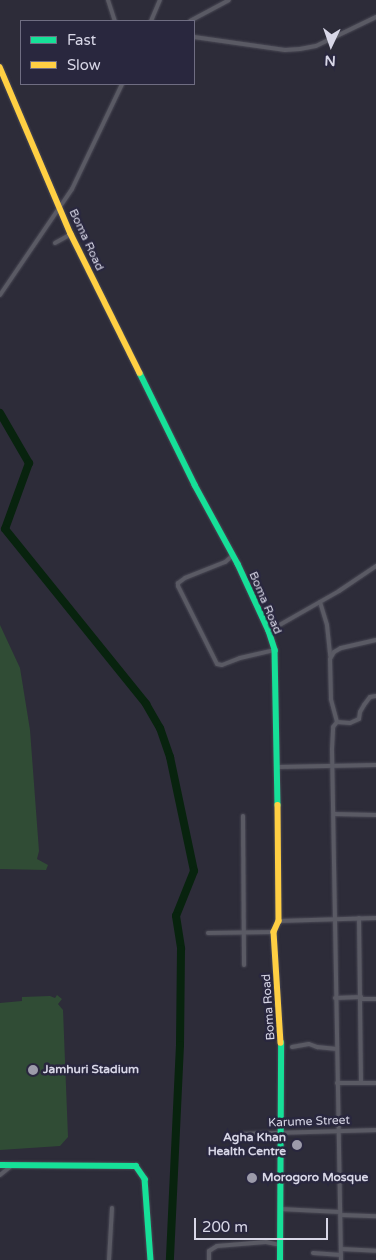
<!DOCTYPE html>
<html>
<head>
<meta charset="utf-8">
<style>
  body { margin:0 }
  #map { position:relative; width:376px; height:1260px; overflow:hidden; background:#2d2c39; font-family:"Varela Round",sans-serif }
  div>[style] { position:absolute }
  .green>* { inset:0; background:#304c35 }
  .river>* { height:8px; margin:-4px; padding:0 4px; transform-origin:4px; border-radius:4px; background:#08230e }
  .roads { filter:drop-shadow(0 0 1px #494854) drop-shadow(0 0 1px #494854) }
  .street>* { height:4px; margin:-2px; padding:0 2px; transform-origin:2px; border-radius:2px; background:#5a5a64 }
  .fast>* { height:5.5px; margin:-2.75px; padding:0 2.75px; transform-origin:2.75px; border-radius:2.75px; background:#16e098 }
  .slow>* { height:5.5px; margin:-2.75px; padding:0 2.75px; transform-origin:2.75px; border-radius:2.75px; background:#ffcf43 }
  .dots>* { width:14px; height:14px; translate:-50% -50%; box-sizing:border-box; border:2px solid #29273e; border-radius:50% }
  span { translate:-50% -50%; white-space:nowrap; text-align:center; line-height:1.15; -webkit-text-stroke:5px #29273e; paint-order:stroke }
  .street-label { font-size:12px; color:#d8d7e7 }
  .poi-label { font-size:12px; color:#d8d7e7; font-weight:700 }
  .left { translate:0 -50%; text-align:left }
  .right { translate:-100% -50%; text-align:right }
  .legend { position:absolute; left:20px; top:20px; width:175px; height:65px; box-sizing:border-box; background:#29273e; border:1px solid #6f6d82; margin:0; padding:6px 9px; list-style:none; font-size:15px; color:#d8d7e7 }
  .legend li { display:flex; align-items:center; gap:10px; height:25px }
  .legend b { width:25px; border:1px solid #6f6d82 }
  .north { position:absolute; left:306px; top:20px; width:50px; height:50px; -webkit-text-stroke:4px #29273e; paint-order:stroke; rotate:183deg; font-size:14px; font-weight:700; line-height:20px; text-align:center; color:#d8d7e7 }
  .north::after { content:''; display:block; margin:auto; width:18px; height:22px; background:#d8d7e7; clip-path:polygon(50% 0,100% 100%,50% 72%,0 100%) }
  .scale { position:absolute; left:194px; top:1218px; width:134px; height:22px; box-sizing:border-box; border:2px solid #d8d7e7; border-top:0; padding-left:6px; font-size:15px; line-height:18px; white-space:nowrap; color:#d8d7e7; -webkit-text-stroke:4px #29273e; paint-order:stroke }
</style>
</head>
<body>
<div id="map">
  <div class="green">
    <i style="clip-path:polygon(0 625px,20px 668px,30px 730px,39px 851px,37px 859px,48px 865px,46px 870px,0 869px)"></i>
    <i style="clip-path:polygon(57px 995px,62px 999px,58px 1004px,63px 1010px,68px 1137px,60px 1146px,0 1150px,0 1003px,22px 1001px,22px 997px,50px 996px,55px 998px)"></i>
  </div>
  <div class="river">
    <i style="left:0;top:413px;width:58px;rotate:59.9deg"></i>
    <i style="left:29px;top:463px;width:70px;rotate:110deg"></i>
    <i style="left:5px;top:529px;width:225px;rotate:51.1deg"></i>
    <i style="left:146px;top:704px;width:28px;rotate:60deg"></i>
    <i style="left:160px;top:728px;width:31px;rotate:71deg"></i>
    <i style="left:170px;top:757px;width:116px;rotate:78.1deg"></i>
    <i style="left:194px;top:871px;width:48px;rotate:111.8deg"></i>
    <i style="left:176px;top:916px;width:33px;rotate:81deg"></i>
    <i style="left:181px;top:949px;width:96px;rotate:90.6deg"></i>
    <i style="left:180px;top:1045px;width:215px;rotate:92.7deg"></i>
  </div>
  <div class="roads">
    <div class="street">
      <i style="left:108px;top:0;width:22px;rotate:72deg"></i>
      <i style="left:151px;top:21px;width:23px;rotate:-67deg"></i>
      <i style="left:190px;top:21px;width:44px;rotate:-28.3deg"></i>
      <i style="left:194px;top:37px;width:92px;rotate:8.1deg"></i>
      <i style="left:285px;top:50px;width:15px;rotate:-4deg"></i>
      <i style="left:300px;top:49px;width:16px;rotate:-11deg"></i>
      <i style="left:316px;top:46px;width:67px;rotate:-25.8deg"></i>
      <i style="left:55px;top:243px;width:18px;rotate:-29deg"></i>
      <i style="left:0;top:295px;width:128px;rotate:-55.8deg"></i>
      <i style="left:72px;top:189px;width:116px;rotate:-64.5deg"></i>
      <i style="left:232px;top:556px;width:9px;rotate:139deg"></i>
      <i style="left:225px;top:562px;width:43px;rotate:158.2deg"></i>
      <i style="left:185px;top:578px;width:9px;rotate:144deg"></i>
      <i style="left:178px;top:583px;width:3px;rotate:90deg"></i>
      <i style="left:178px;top:586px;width:87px;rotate:63.4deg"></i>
      <i style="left:217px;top:664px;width:5px;rotate:11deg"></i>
      <i style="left:222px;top:665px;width:19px;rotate:-21deg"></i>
      <i style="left:240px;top:658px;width:36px;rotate:-13deg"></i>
      <i style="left:320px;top:602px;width:24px;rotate:73deg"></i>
      <i style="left:327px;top:625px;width:31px;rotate:84deg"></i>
      <i style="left:269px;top:631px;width:81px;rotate:-29.7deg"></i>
      <i style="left:339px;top:591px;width:45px;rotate:-34deg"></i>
      <i style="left:337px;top:722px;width:13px;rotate:4deg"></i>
      <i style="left:350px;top:723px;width:10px;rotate:-24deg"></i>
      <i style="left:359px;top:719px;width:7px;rotate:-82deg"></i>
      <i style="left:360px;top:712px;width:8px;rotate:-60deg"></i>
      <i style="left:364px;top:705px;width:10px;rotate:-53deg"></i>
      <i style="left:370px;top:697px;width:6px;rotate:-9deg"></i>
      <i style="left:278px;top:767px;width:98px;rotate:-1.2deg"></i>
      <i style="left:334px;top:814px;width:42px;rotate:1.4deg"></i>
      <i style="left:243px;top:816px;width:149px;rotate:89.6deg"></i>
      <i style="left:359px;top:918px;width:163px;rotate:89.3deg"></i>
      <i style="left:279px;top:921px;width:97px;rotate:-1.8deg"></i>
      <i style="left:208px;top:933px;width:66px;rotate:-0.9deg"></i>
      <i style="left:335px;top:998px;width:26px;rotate:-2deg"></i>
      <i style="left:361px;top:997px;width:2px;rotate:90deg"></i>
      <i style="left:361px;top:999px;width:15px"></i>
      <i style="left:292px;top:1047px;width:17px;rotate:-10deg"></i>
      <i style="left:309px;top:1044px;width:9px;rotate:21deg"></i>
      <i style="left:317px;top:1047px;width:20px;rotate:6deg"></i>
      <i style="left:337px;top:1083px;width:39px"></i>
      <i style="left:242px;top:1134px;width:134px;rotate:-1.7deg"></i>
      <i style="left:0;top:1175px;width:14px;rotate:-39deg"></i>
      <i style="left:280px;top:1209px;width:60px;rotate:2.9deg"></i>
      <i style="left:341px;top:1215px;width:35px;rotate:2deg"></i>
      <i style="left:341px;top:1249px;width:35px;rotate:3deg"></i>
      <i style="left:313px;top:1253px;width:28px;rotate:4deg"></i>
      <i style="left:109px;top:1260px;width:52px;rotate:-86.7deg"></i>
      <i style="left:209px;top:1260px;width:9px;rotate:-90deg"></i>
      <i style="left:209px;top:1251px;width:9px;rotate:-32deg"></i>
      <i style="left:217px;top:1246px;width:49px;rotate:-4.7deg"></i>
      <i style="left:266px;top:1242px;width:14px;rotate:12deg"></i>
      <i style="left:341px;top:1260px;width:511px;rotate:-91.01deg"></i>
      <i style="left:332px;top:749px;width:22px;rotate:-87deg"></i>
      <i style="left:333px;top:727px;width:6px;rotate:-51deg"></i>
      <i style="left:337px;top:722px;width:24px;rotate:-105deg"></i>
      <i style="left:331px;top:699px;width:40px;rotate:-91.4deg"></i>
      <i style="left:330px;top:659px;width:8px;rotate:-60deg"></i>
      <i style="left:334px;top:652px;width:8px;rotate:-30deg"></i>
      <i style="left:341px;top:648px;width:36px;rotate:-13deg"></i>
    </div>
    <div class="fast">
      <i style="left:140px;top:373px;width:125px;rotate:63.8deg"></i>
      <i style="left:195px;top:485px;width:90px;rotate:61.4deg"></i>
      <i style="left:238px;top:564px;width:74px;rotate:65.2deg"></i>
      <i style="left:269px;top:631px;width:20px;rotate:72deg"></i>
      <i style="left:275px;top:650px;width:155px;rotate:88.9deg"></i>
      <i style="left:0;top:1165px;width:136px;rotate:0.4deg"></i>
      <i style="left:136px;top:1166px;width:16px;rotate:55deg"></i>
      <i style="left:145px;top:1179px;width:81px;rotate:85.8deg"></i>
      <i style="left:280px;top:1260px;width:217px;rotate:-89.7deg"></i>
    </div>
    <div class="slow">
      <i style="left:0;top:67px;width:181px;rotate:67deg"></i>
      <i style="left:71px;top:234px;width:155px;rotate:63.6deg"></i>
      <i style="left:278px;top:805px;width:116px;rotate:89.5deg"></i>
      <i style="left:279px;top:921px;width:12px;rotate:114deg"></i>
      <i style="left:274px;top:932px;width:111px;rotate:86.4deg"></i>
    </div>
  </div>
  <div class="dots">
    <i style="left:33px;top:1070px;background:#9c9baa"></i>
    <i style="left:297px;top:1145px;background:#9c9baa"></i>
    <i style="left:252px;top:1178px;background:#9c9baa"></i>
  </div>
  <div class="street-label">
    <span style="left:86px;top:240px;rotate:65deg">Boma Road</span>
    <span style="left:265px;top:603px;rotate:67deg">Boma Road</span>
    <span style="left:269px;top:1007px;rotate:-94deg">Boma Road</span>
    <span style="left:309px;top:1122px;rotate:-2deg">Karume Street</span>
  </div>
  <div class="poi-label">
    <span class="left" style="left:43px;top:1070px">Jamhuri Stadium</span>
    <span class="right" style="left:286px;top:1145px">Agha Khan<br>Health Centre</span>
    <span class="left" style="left:262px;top:1178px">Morogoro Mosque</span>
  </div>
  <ul class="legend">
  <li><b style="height:6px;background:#16e098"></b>Fast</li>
  <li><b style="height:6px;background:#ffcf43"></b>Slow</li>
  </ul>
  <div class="north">N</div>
  <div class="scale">200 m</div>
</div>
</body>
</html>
